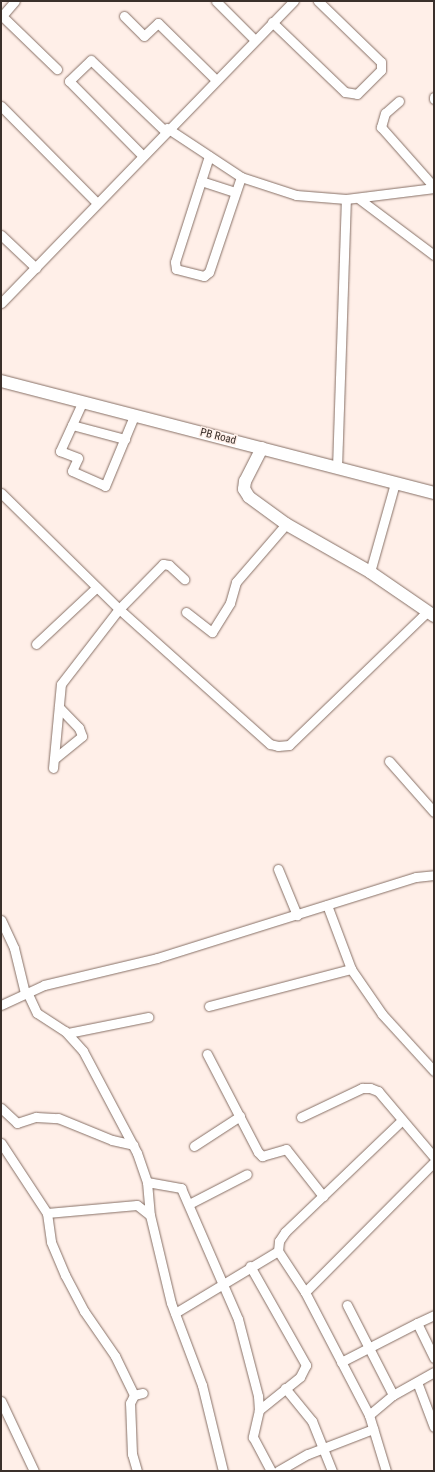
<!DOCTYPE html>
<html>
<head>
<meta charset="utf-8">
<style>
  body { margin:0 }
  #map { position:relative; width:435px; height:1472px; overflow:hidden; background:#ffefe8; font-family:"Roboto Condensed",sans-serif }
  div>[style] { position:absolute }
  .roads { filter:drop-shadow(0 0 1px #877066) drop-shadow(0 0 1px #877066) }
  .minor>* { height:9px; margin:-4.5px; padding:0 4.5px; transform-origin:4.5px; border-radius:4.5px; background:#fff }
  .tertiary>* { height:12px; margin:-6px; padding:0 6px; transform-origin:6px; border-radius:6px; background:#fff }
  span { translate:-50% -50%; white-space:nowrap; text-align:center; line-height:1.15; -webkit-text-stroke:3px #ffefe8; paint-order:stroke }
  .street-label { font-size:11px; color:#3a302b }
  .frame { position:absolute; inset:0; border:2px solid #3a302b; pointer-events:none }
</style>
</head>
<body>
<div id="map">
  <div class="roads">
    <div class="minor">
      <i style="left:216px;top:1px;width:55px;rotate:45deg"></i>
      <i style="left:1px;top:15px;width:78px;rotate:44deg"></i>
      <i style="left:124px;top:16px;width:28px;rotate:45deg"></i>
      <i style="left:144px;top:36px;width:19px;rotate:-43deg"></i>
      <i style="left:158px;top:23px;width:81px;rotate:44.5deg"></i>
      <i style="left:1px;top:17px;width:21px;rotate:-49deg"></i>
      <i style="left:272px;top:22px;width:101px;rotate:43.8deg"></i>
      <i style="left:345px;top:92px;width:12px;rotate:9deg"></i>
      <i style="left:357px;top:94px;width:34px;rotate:-45deg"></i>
      <i style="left:381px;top:70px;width:8px;rotate:-90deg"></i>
      <i style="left:381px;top:62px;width:88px;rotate:-135.9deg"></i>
      <i style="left:434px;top:97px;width:2px;rotate:90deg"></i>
      <i style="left:399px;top:101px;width:18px;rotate:139deg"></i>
      <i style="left:385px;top:113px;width:15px;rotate:106deg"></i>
      <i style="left:381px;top:127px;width:80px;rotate:48.5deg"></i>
      <i style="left:1px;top:106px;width:136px;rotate:45.3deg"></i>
      <i style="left:167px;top:128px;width:89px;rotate:33.5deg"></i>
      <i style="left:241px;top:177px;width:58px;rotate:18.1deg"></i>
      <i style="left:296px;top:195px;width:50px;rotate:4.6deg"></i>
      <i style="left:346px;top:199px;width:89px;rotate:-7.1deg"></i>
      <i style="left:142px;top:155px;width:104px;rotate:-134.6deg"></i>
      <i style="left:69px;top:81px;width:30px;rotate:-44deg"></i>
      <i style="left:91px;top:60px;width:103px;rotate:43.8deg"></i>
      <i style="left:209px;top:156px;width:111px;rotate:107.8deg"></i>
      <i style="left:175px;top:262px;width:7px;rotate:82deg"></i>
      <i style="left:176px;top:269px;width:29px;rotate:14deg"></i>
      <i style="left:204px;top:276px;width:6px;rotate:-39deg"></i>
      <i style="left:209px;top:272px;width:100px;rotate:-71.4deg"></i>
      <i style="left:201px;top:181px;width:36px;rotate:18deg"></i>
      <i style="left:358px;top:198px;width:95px;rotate:36.9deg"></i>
      <i style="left:1px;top:235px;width:48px;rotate:43.3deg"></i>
      <i style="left:1px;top:303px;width:421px;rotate:-45.9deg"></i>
      <i style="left:82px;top:403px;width:53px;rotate:114.6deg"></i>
      <i style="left:60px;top:451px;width:19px;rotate:21deg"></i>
      <i style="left:78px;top:458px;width:14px;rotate:115deg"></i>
      <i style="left:72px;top:471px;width:36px;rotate:24deg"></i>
      <i style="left:105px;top:486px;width:76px;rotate:-67.5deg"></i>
      <i style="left:72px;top:425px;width:55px;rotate:14.8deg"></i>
      <i style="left:337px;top:468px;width:269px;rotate:-88.1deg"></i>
      <i style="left:1px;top:493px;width:165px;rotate:44.5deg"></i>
      <i style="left:119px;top:609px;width:63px;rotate:-45.6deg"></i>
      <i style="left:163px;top:564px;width:6px;rotate:9deg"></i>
      <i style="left:169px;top:565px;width:21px;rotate:43deg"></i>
      <i style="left:370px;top:572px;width:92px;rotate:-74.3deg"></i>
      <i style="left:186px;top:612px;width:33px;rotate:38deg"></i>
      <i style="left:212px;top:632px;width:34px;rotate:-58deg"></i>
      <i style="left:230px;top:603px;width:22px;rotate:-74deg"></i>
      <i style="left:236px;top:582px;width:77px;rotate:-49.2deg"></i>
      <i style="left:36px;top:644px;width:83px;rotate:-43.1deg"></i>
      <i style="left:54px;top:759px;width:36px;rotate:-39deg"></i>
      <i style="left:82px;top:736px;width:9px;rotate:-111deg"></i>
      <i style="left:79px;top:728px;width:29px;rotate:-134deg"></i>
      <i style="left:389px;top:761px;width:68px;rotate:48.6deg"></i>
      <i style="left:53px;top:768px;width:84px;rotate:-84.6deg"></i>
      <i style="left:61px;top:684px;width:95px;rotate:-52.3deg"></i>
      <i style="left:119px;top:609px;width:203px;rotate:41.8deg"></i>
      <i style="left:270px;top:744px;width:8px;rotate:14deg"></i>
      <i style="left:278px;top:746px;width:11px;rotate:-5deg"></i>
      <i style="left:289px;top:745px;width:193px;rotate:-44deg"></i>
      <i style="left:278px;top:869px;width:50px;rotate:67.6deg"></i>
      <i style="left:327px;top:905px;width:68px;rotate:69.4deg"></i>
      <i style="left:351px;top:969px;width:55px;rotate:55.4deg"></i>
      <i style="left:382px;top:1014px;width:77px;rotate:47.6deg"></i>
      <i style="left:1px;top:920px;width:31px;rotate:65deg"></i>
      <i style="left:14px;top:948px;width:46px;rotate:76.3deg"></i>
      <i style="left:27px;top:992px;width:23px;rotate:65deg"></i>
      <i style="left:37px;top:1013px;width:33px;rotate:33deg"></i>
      <i style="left:65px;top:1031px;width:27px;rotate:48deg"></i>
      <i style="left:83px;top:1051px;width:115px;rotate:62.1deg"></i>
      <i style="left:137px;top:1153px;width:31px;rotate:71deg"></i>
      <i style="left:147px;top:1182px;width:35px;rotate:10deg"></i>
      <i style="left:181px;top:1188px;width:143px;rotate:66.5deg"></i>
      <i style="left:238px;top:1319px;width:80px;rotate:75.4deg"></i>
      <i style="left:258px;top:1396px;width:14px;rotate:86deg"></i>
      <i style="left:259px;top:1410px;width:28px;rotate:103deg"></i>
      <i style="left:253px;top:1437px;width:38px;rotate:62deg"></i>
      <i style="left:1px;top:1005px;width:47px;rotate:-24.9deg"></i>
      <i style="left:44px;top:985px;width:116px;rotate:-13.4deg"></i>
      <i style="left:157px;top:958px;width:271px;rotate:-17.4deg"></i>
      <i style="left:416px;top:877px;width:18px;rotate:-6deg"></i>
      <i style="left:209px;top:1006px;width:147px;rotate:-14.6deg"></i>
      <i style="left:68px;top:1033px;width:82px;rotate:-11.3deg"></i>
      <i style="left:207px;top:1054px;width:110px;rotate:62.5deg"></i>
      <i style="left:258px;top:1152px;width:6px;rotate:45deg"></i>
      <i style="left:262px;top:1156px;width:25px;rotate:-16deg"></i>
      <i style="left:286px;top:1149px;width:60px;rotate:51.8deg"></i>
      <i style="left:1px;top:1108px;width:22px;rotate:43deg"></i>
      <i style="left:17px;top:1123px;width:20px;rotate:-18deg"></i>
      <i style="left:36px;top:1117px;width:22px;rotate:3deg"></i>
      <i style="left:58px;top:1118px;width:58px;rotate:22.2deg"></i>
      <i style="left:112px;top:1140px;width:22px;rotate:13deg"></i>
      <i style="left:301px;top:1117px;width:68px;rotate:-25.4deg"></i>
      <i style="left:362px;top:1088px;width:8px"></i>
      <i style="left:370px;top:1088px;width:9px;rotate:21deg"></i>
      <i style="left:378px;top:1091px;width:87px;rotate:49.7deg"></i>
      <i style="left:1px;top:1143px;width:84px;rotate:56.7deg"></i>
      <i style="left:47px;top:1213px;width:90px;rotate:-5.1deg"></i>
      <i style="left:137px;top:1205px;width:16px;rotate:38deg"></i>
      <i style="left:150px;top:1215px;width:90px;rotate:76.6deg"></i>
      <i style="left:171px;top:1303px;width:88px;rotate:69.3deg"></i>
      <i style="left:202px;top:1385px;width:89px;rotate:76.3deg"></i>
      <i style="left:194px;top:1146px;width:55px;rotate:-33.1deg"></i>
      <i style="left:147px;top:1182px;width:33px;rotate:85deg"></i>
      <i style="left:189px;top:1204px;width:65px;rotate:-27.3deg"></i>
      <i style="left:47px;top:1213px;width:29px;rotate:82deg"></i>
      <i style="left:51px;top:1242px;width:36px;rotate:67deg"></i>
      <i style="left:65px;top:1275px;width:41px;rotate:62.2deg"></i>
      <i style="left:84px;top:1311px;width:55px;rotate:55.4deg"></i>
      <i style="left:115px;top:1356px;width:43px;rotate:64deg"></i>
      <i style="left:250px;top:1266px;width:114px;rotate:60.5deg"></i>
      <i style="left:306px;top:1365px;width:13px;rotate:117deg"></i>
      <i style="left:300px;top:1377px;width:53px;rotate:141.2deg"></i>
      <i style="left:305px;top:1292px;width:183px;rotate:-45.2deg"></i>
      <i style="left:347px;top:1305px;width:101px;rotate:62.9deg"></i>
      <i style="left:175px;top:1313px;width:120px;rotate:-31deg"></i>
      <i style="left:417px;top:1323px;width:19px;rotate:-25deg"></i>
      <i style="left:341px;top:1362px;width:85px;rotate:-27.2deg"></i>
      <i style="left:417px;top:1323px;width:39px;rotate:64deg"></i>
      <i style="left:417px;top:1382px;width:48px;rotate:69.3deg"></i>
      <i style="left:285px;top:1388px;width:43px;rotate:50.7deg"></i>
      <i style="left:312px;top:1421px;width:54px;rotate:68.2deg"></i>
      <i style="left:1px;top:1401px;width:77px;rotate:64.8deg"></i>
      <i style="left:369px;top:1415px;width:31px;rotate:-40deg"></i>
      <i style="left:393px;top:1395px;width:47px;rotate:-29.3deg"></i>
      <i style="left:137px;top:1471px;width:18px;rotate:-106deg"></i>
      <i style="left:132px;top:1454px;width:51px;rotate:-92.2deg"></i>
      <i style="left:130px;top:1403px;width:9px;rotate:-63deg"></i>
      <i style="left:134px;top:1395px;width:9px;rotate:-13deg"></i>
      <i style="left:278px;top:1471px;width:34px;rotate:-30deg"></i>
      <i style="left:308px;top:1454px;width:70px;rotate:-21deg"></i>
      <i style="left:386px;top:1471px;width:59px;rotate:-106.9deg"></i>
      <i style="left:369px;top:1415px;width:139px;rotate:-117.5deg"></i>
      <i style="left:305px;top:1292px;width:49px;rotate:-123.4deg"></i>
      <i style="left:278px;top:1251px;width:10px;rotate:-84deg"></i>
      <i style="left:279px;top:1241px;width:11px;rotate:-56deg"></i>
      <i style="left:285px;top:1232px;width:162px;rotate:-43.7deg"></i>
    </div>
    <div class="tertiary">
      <i style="left:1px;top:381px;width:447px;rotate:14.5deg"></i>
      <i style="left:262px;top:448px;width:37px;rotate:117deg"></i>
      <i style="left:245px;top:481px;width:8px;rotate:97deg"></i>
      <i style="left:244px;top:489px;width:9px;rotate:58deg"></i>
      <i style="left:249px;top:497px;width:46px;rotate:36.1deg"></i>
      <i style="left:286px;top:524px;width:97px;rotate:29.7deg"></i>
      <i style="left:370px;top:572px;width:78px;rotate:34.5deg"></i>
    </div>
  </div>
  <div class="street-label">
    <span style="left:218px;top:437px;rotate:14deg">PB Road</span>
  </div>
  <div class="frame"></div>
</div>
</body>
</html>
